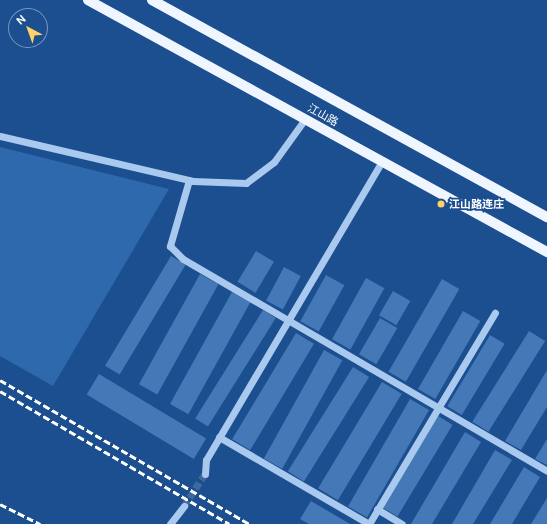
<!DOCTYPE html>
<html>
<head>
<meta charset="utf-8">
<style>
  body { margin:0 }
  #map { position:relative; width:547px; height:524px; overflow:hidden; background:#1b4f8f; font-family:"DM Sans","Noto Sans SC",sans-serif }
  div>[style] { position:absolute }
  .green>* { inset:0; background:#2e69ad }
  .building>* { inset:0; background:#4478b7; transform-origin:0 0 }
  .minor-tunnel>* { height:7px; margin-top:-3.5px; transform-origin:0; background:repeating-linear-gradient(90deg,#3d69a0 0 7px,transparent 0 10.5px) }
  .minor>* { height:7px; margin:-3.5px; padding:0 3.5px; transform-origin:3.5px; border-radius:3.5px; background:#a9c9ee }
  .major>* { height:10px; margin:-5px; padding:0 5px; transform-origin:5px; border-radius:5px; background:#f0f6ff }
  .rail>* { height:3px; margin-top:-1.5px; transform-origin:0; background:repeating-linear-gradient(90deg,#fff 0 7px,transparent 0 10px) }
  .dots>* { width:11px; height:11px; translate:-50% -50%; box-sizing:border-box; border:2px solid #1b4f8f; border-radius:50% }
  span { translate:-50% -50%; white-space:nowrap; text-align:center; line-height:1.15; -webkit-text-stroke:3.5px #1b4f8f; paint-order:stroke }
  .street-label { font-size:11px; color:#fff }
  .poi-label { font-size:11px; color:#fff; font-weight:700 }
  .left { translate:0 -50%; text-align:left }
  .north { position:absolute; left:8px; top:8px; width:40px; height:40px; box-sizing:border-box; background:#1b4f8f; border:1px solid #7695bc; border-radius:50%; rotate:319deg; font-size:11px; font-weight:700; line-height:16px; text-align:center; color:#fff }
  .north::after { content:''; display:block; margin:auto; width:14px; height:18px; background:#ffd166; clip-path:polygon(50% 0,100% 100%,50% 72%,0 100%) }
</style>
</head>
<body>
<div id="map">
  <div class="green">
    <i style="clip-path:polygon(0 147px,169px 189px,53px 386px,0 356px)"></i>
  </div>
  <div class="building">
    <i style="left:256px;top:251px;width:21px;height:36px;rotate:31deg"></i>
    <i style="left:171px;top:256px;width:17px;height:128px;rotate:31deg"></i>
    <i style="left:284px;top:267px;width:19px;height:38px;rotate:28deg"></i>
    <i style="left:200px;top:274px;width:21px;height:126px;rotate:29deg"></i>
    <i style="left:326px;top:275px;width:21px;height:53px;rotate:29deg"></i>
    <i style="left:366px;top:278px;width:21px;height:70px;rotate:29deg"></i>
    <i style="left:442px;top:279px;width:20px;height:107px;rotate:30deg"></i>
    <i style="left:393px;top:291px;width:20px;height:28px;rotate:30deg"></i>
    <i style="left:232px;top:292px;width:21px;height:128px;rotate:29deg"></i>
    <i style="left:263px;top:310px;width:15px;height:128px;rotate:32deg"></i>
    <i style="left:463px;top:311px;width:20px;height:90px;rotate:30deg"></i>
    <i style="left:380px;top:318px;width:20px;height:42px;rotate:30deg"></i>
    <i style="left:529px;top:331px;width:19px;height:107px;rotate:32deg"></i>
    <i style="left:296px;top:333px;width:21px;height:124px;rotate:31deg"></i>
    <i style="left:490px;top:335px;width:17px;height:83px;rotate:31deg"></i>
    <i style="left:324px;top:350px;width:21px;height:124px;rotate:29deg"></i>
    <i style="left:353px;top:367px;width:19px;height:123px;rotate:32deg"></i>
    <i style="clip-path:polygon(547px 370px,547px 407px,521px 450px,505px 441px)"></i>
    <i style="left:99px;top:374px;width:125px;height:24px;rotate:31deg"></i>
    <i style="left:382px;top:382px;width:23px;height:124px;rotate:31deg"></i>
    <i style="left:410px;top:399px;width:22px;height:124px;rotate:30deg"></i>
    <i style="left:438px;top:416px;width:17px;height:107px;rotate:31deg"></i>
    <i style="clip-path:polygon(465px 432px,481px 442px,432px 524px,411px 524px)"></i>
    <i style="clip-path:polygon(547px 439px,547px 465px,535px 459px)"></i>
    <i style="clip-path:polygon(495px 450px,512px 460px,473px 524px,452px 524px)"></i>
    <i style="clip-path:polygon(524px 467px,540px 477px,512px 524px,490px 524px)"></i>
    <i style="clip-path:polygon(547px 498px,547px 524px,531px 524px)"></i>
    <i style="clip-path:polygon(311px 501px,350px 524px,309px 524px,300px 519px)"></i>
  </div>
  <div class="minor-tunnel">
    <i style="left:184px;top:506px;width:38px;rotate:-57deg"></i>
  </div>
  <div class="minor">
    <i style="left:0;top:136px;width:198px;rotate:13.1deg"></i>
    <i style="left:193px;top:181px;width:53px;rotate:2.2deg"></i>
    <i style="left:246px;top:183px;width:35px;rotate:-37deg"></i>
    <i style="left:274px;top:162px;width:53px;rotate:-54.2deg"></i>
    <i style="left:189px;top:180px;width:69px;rotate:106.1deg"></i>
    <i style="left:170px;top:246px;width:18px;rotate:45deg"></i>
    <i style="left:183px;top:259px;width:421px;rotate:30.2deg"></i>
    <i style="left:219px;top:437px;width:173px;rotate:30.1deg"></i>
    <i style="left:369px;top:524px;width:246px;rotate:-59.2deg"></i>
    <i style="left:205px;top:474px;width:14px;rotate:-86deg"></i>
    <i style="left:206px;top:460px;width:347px;rotate:-59.5deg"></i>
    <i style="left:377px;top:509px;width:29px;rotate:31deg"></i>
    <i style="left:170px;top:524px;width:23px;rotate:-52deg"></i>
  </div>
  <div class="major">
    <i style="left:88px;top:0;width:524px;rotate:28.77deg"></i>
    <i style="left:152px;top:0;width:451px;rotate:28.8deg"></i>
  </div>
  <div class="rail">
    <i style="left:0;top:380px;width:288px;rotate:30deg"></i>
    <i style="left:0;top:391px;width:265px;rotate:30.1deg"></i>
    <i style="left:0;top:504px;width:45px;rotate:26.6deg"></i>
  </div>
  <div class="dots">
    <i style="left:441px;top:204px;background:#ffd166"></i>
  </div>
  <div class="street-label">
    <span style="left:323px;top:115px;rotate:29deg">江山路</span>
  </div>
  <div class="poi-label">
    <span class="left" style="left:449px;top:204px">江山路连庄</span>
  </div>
  <div class="north">N</div>
</div>
</body>
</html>
